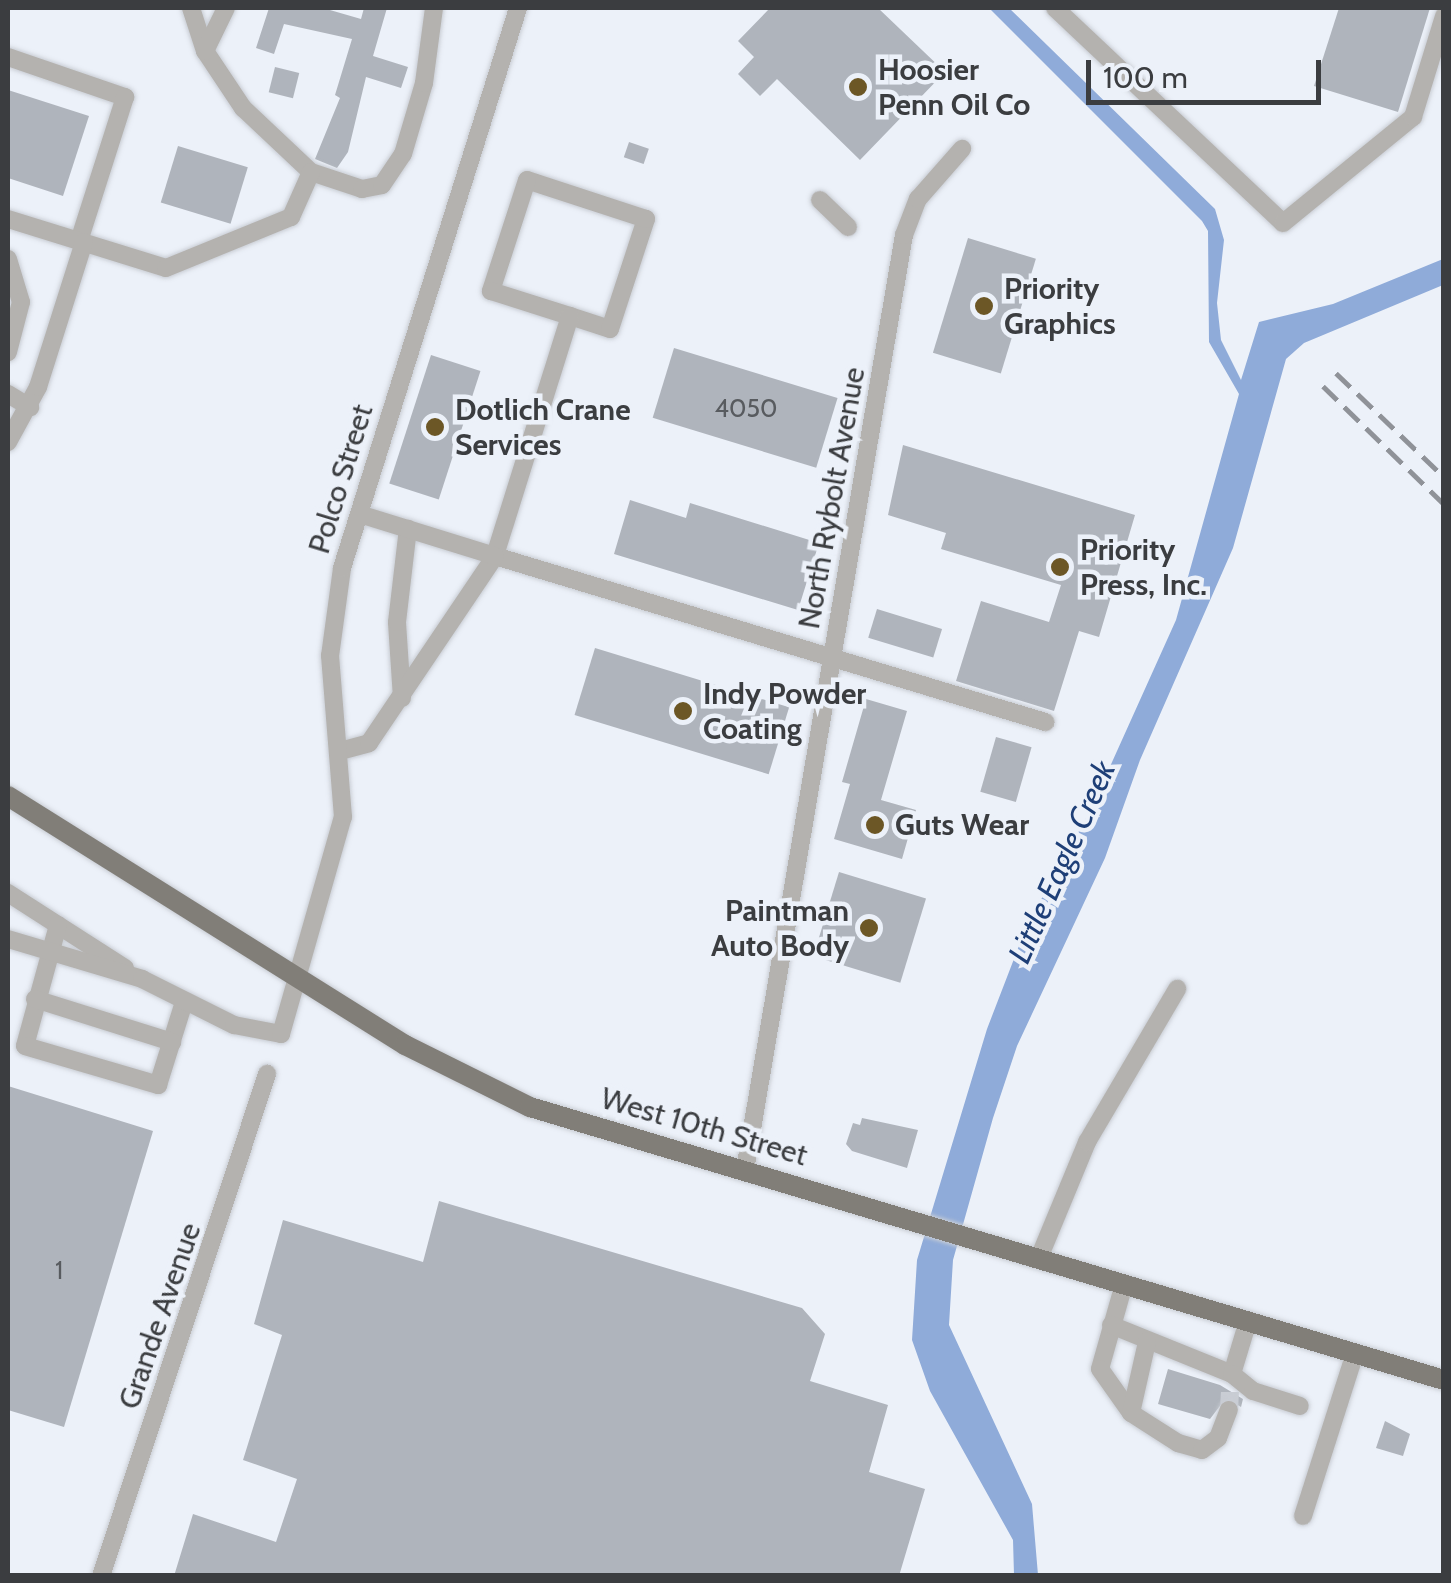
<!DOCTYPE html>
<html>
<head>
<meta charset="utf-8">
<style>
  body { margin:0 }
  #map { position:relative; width:1451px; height:1583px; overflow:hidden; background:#ecf1f9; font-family:Cabin,sans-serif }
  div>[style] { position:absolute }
  .water>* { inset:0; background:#8fabd9 }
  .building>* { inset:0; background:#afb4bc; transform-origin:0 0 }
  .minor-tunnel>* { height:18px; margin-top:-9px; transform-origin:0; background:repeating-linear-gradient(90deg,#c9cdd4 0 18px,transparent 0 27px) }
  .roads { filter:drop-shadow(0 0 2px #c9cdd4) drop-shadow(0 0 2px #c9cdd4) }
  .minor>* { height:18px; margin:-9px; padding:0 9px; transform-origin:9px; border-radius:9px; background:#b4b2af }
  .major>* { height:20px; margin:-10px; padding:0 10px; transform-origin:10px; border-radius:10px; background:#817e78 }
  .rail>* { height:5px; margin-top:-2.5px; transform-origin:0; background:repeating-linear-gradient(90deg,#8f9298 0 20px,transparent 0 30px) }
  .dots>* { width:28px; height:28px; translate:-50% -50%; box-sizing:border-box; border:5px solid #ecf1f9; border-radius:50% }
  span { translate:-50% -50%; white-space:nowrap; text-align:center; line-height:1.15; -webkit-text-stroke:9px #ecf1f9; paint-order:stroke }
  .number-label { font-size:25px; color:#585b5f }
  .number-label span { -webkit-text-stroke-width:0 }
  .poi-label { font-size:30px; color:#3b3d40; font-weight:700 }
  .left { translate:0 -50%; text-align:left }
  .right { translate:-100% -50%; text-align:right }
  .street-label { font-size:30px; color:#3b3d40 }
  .water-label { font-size:32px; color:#1e3f77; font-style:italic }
  .frame { position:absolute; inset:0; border:10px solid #3b3d40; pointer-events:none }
  .scale { position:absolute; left:1086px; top:60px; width:235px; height:45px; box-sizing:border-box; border:5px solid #3b3d40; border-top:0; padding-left:12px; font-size:30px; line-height:35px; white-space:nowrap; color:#3b3d40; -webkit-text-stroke:8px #ecf1f9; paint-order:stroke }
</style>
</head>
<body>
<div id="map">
  <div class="water">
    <i style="clip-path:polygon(989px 8px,1009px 8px,1215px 209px,1224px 240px,1217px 303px,1221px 340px,1241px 380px,1259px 322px,1333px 304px,1443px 259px,1443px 285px,1304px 343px,1286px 359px,1233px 548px,1140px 760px,1105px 858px,1017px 1046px,993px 1118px,953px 1260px,949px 1325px,1032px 1504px,1038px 1575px,1014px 1575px,1013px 1540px,930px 1391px,912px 1340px,917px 1260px,987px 1029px,1027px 925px,1090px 811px,1176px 620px,1239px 394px,1209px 342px,1208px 231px,1202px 221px)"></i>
  </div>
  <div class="building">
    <i style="clip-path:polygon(269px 8px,323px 8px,361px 19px,364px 8px,387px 8px,373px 56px,408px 67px,401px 88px,366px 77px,348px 152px,337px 168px,315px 159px,340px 98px,335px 95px,352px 39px,284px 24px,274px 54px,256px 48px)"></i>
    <i style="clip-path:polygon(770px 8px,878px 8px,945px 72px,860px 160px,777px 79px,760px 96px,738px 74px,754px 57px,738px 41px)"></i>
    <i style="clip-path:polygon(1339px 8px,1430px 8px,1398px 112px,1314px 86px)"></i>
    <i style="left:275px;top:67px;width:25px;height:26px;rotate:14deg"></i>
    <i style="clip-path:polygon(8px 90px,89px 116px,63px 196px,8px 178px)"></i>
    <i style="left:629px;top:142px;width:21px;height:16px;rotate:19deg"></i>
    <i style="left:178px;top:146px;width:73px;height:59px;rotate:17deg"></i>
    <i style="left:968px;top:238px;width:71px;height:120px;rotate:17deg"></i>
    <i style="left:674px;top:348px;width:171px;height:73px;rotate:17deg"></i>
    <i style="left:431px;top:355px;width:52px;height:135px;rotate:18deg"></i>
    <i style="clip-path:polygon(903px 445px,1135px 515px,1099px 637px,1079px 631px,1054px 711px,956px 681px,981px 601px,1049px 622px,1061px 585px,941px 549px,946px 533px,888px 515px)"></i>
    <i style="clip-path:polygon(630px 500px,686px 518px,690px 503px,819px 543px,798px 610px,614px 554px)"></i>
    <i style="left:877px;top:609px;width:68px;height:30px;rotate:17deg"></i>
    <i style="left:595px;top:648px;width:203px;height:70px;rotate:17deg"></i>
    <i style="clip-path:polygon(866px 699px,907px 711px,881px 800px,916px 810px,902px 859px,834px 839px,850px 784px,842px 782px)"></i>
    <i style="left:996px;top:737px;width:37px;height:57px;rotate:16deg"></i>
    <i style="left:839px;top:872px;width:91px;height:88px;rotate:17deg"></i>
    <i style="clip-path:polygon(8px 1086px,153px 1131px,64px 1427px,8px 1410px)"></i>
    <i style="clip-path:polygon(862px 1118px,918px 1130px,907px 1168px,852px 1151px,846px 1144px,853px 1123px,860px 1125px)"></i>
    <i style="clip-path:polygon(439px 1201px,802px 1308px,825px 1334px,810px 1381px,888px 1405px,869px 1472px,925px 1489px,899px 1576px,174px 1576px,193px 1514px,276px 1542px,297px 1479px,243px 1460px,282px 1335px,254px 1324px,283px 1220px,423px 1262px)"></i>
    <i style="clip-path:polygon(1168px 1369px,1220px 1385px,1243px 1399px,1241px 1407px,1226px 1398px,1210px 1419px,1158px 1404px)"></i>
    <i style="clip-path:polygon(1385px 1421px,1410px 1434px,1403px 1456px,1376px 1448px)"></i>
  </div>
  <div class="minor-tunnel">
    <i style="left:1229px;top:1410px;width:20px;rotate:-87deg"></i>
  </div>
  <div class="roads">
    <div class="minor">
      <i style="left:191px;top:8px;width:45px;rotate:72deg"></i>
      <i style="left:205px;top:51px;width:69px;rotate:56.3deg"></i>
      <i style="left:243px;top:108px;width:93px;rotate:43.3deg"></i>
      <i style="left:311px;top:172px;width:54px;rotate:18.4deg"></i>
      <i style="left:362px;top:189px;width:20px;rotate:-11deg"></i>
      <i style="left:382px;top:185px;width:37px;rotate:-56deg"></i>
      <i style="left:403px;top:154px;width:74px;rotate:-73.5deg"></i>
      <i style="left:424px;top:83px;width:76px;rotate:-82.4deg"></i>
      <i style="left:1055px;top:8px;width:313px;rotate:43.3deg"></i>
      <i style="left:1283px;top:223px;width:168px;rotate:-39.2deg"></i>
      <i style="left:1413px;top:117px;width:106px;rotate:-72.9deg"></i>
      <i style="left:205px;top:51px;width:48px;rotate:-64deg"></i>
      <i style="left:8px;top:57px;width:124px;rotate:18.9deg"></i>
      <i style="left:125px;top:97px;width:151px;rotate:107.7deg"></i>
      <i style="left:820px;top:200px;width:39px;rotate:44deg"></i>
      <i style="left:8px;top:219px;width:165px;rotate:17.2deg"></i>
      <i style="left:166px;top:268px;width:135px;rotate:-22.2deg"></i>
      <i style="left:291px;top:217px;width:49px;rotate:-66deg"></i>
      <i style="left:8px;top:259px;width:45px;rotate:73.2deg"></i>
      <i style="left:21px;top:302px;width:52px;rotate:104.6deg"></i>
      <i style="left:570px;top:316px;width:42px;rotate:18deg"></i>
      <i style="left:610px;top:329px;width:116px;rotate:-71.9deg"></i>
      <i style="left:646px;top:219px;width:125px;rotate:-161.9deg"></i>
      <i style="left:527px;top:180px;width:117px;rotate:108deg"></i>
      <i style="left:491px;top:291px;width:83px;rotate:17.6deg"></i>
      <i style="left:570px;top:316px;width:251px;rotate:107.4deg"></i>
      <i style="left:495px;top:556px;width:575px;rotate:16.79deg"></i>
      <i style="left:8px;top:394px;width:26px;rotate:31deg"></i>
      <i style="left:8px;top:442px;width:63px;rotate:-61.4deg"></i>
      <i style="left:38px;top:387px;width:152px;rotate:-72.4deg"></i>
      <i style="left:402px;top:698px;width:76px;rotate:-93.8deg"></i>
      <i style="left:397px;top:622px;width:94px;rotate:-83.3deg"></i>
      <i style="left:340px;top:751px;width:30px;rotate:-15deg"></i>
      <i style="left:369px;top:743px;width:225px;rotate:-56deg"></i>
      <i style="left:495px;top:556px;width:142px;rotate:-162.8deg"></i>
      <i style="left:8px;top:893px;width:139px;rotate:32.7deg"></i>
      <i style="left:58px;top:925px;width:125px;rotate:105.3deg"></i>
      <i style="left:25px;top:1046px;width:139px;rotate:16.3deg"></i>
      <i style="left:158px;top:1085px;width:87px;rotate:-72.6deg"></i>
      <i style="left:8px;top:939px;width:140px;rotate:16.6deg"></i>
      <i style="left:142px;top:979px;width:103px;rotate:26.6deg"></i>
      <i style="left:234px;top:1025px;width:48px;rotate:10.8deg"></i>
      <i style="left:281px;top:1034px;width:226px;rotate:-74.1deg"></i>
      <i style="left:343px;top:817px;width:162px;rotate:-94.6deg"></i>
      <i style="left:330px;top:656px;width:89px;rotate:-82.2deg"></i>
      <i style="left:342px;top:568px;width:587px;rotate:-72.55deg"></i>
      <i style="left:35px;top:999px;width:144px;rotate:17.4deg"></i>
      <i style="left:745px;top:1170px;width:948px;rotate:-80.35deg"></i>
      <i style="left:904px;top:235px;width:39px;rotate:-69deg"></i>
      <i style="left:918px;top:199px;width:67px;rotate:-48.7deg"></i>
      <i style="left:1039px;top:1258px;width:126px;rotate:-67.5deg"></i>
      <i style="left:1087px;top:1142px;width:178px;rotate:-59.5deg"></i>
      <i style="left:1124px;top:1284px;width:88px;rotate:105.8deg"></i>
      <i style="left:1100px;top:1369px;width:54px;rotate:54.8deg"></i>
      <i style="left:1131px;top:1413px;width:56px;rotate:32.6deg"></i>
      <i style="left:1178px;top:1443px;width:25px;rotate:16deg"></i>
      <i style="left:1202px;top:1450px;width:20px;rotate:-37deg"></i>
      <i style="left:1218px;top:1438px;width:30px;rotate:-69deg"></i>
      <i style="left:1111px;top:1325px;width:131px;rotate:22deg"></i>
      <i style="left:1232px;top:1374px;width:55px;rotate:-73.2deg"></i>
      <i style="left:1232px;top:1374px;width:27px;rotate:39deg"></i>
      <i style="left:1253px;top:1391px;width:49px;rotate:17.7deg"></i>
      <i style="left:1131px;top:1413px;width:73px;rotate:-77.3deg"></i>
      <i style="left:1303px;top:1516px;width:171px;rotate:-72.3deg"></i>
      <i style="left:101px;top:1576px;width:529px;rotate:-71.7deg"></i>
    </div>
    <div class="major">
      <i style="left:8px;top:796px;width:469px;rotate:32.1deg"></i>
      <i style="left:405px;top:1045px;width:140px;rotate:26.4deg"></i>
      <i style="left:530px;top:1107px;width:954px;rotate:16.63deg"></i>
    </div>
  </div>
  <div class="rail">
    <i style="left:1336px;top:373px;width:150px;rotate:43.9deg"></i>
    <i style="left:1323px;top:386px;width:169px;rotate:44.3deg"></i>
  </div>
  <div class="dots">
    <i style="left:858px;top:87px;background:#6c5726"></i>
    <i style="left:984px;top:306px;background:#6c5726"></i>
    <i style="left:435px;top:427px;background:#6c5726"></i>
    <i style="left:1060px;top:567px;background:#6c5726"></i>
    <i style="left:683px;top:711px;background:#6c5726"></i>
    <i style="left:875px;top:825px;background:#6c5726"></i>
    <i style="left:869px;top:928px;background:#6c5726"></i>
  </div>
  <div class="number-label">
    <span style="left:746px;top:408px">4050</span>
    <span style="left:59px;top:1270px">1</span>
  </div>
  <div class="poi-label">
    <span class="left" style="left:878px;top:87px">Hoosier<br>Penn Oil Co</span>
    <span class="left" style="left:1004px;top:306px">Priority<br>Graphics</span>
    <span class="left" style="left:455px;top:427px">Dotlich Crane<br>Services</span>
    <span class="left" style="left:1080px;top:567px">Priority<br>Press, Inc.</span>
    <span class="left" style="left:703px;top:711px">Indy Powder<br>Coating</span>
    <span class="left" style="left:895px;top:825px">Guts Wear</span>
    <span class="right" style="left:849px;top:928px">Paintman<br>Auto Body</span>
  </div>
  <div class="street-label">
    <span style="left:341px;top:479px;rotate:-73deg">Polco Street</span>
    <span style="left:832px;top:498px;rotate:-80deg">North Rybolt Avenue</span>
    <span style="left:704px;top:1127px;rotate:16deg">West 10th Street</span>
    <span style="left:160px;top:1316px;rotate:-71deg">Grande Avenue</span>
  </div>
  <div class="water-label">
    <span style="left:1062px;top:862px;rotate:-66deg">Little Eagle Creek</span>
  </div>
  <div class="frame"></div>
  <div class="scale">100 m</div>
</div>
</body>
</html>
